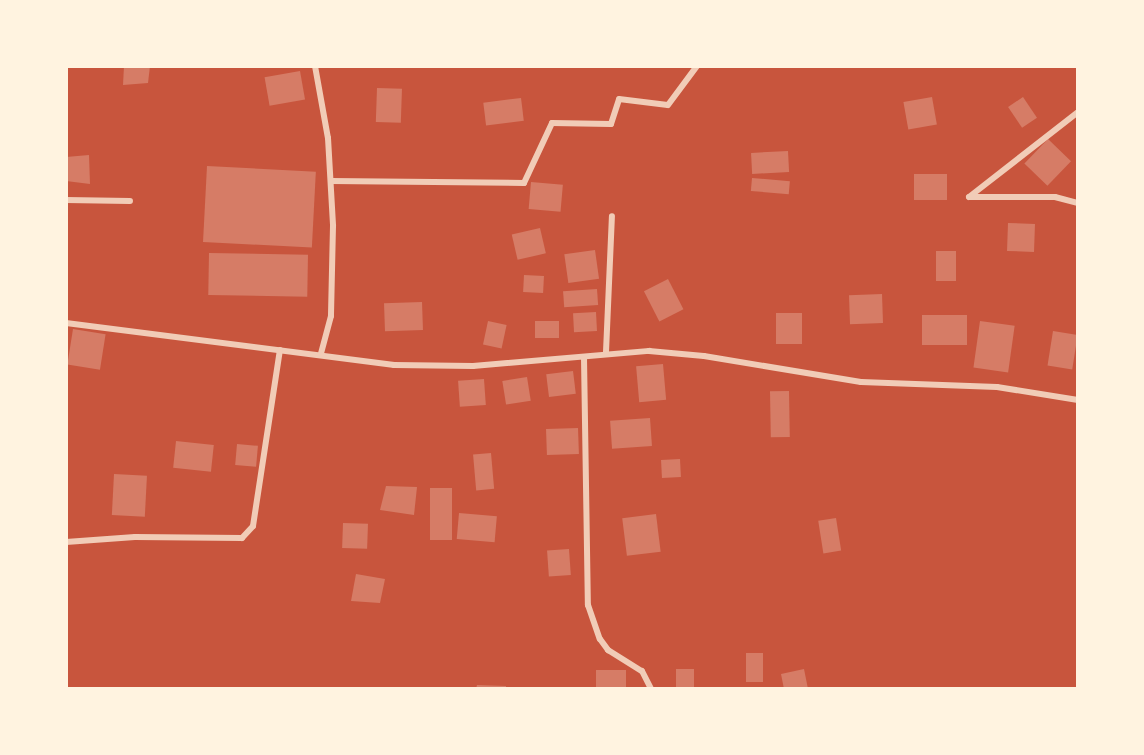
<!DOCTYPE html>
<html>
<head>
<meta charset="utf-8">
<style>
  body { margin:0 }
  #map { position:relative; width:1144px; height:755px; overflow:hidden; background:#c8553d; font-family:"Fira Sans Condensed",sans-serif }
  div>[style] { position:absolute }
  .building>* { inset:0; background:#d67c66; transform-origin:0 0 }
  .minor>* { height:6px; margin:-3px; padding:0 3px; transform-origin:3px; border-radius:3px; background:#f1ccb7 }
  span { translate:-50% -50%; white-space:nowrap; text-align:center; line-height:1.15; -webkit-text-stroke:5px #fff3e0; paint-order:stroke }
  .frame { position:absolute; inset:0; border:68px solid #fff3e0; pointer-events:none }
</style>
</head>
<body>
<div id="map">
  <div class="building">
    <i style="clip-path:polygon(124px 66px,150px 66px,148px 83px,123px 85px)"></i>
    <i style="left:300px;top:71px;width:29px;height:36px;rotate:80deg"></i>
    <i style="left:377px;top:88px;width:25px;height:34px;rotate:2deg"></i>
    <i style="left:932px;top:97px;width:28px;height:29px;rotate:80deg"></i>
    <i style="left:1023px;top:97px;width:25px;height:18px;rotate:56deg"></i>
    <i style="left:521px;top:98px;width:23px;height:38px;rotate:83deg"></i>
    <i style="left:1048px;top:139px;width:32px;height:34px;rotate:44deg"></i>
    <i style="left:788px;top:151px;width:21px;height:37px;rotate:87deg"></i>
    <i style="clip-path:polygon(89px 155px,90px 184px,66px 181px,66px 157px)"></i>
    <i style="left:207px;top:166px;width:109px;height:76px;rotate:3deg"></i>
    <i style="left:914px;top:174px;width:33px;height:26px"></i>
    <i style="left:752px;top:178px;width:38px;height:13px;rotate:5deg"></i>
    <i style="left:531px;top:182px;width:32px;height:27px;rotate:5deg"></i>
    <i style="left:1008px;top:223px;width:27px;height:28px;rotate:2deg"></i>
    <i style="left:540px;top:228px;width:26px;height:29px;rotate:77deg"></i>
    <i style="left:595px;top:250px;width:29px;height:31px;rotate:82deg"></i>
    <i style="left:956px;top:251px;width:30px;height:20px;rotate:90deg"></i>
    <i style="left:209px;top:253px;width:99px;height:42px;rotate:1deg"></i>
    <i style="left:524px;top:275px;width:20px;height:17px;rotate:3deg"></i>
    <i style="left:668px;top:279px;width:34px;height:27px;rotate:63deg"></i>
    <i style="left:597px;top:289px;width:16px;height:34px;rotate:86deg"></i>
    <i style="left:882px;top:294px;width:29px;height:33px;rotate:88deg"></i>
    <i style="left:422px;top:302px;width:28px;height:38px;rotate:88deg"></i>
    <i style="left:596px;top:312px;width:19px;height:23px;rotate:87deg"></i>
    <i style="left:776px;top:313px;width:26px;height:31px"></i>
    <i style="left:922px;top:315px;width:45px;height:30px"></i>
    <i style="left:488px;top:321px;width:19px;height:24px;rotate:12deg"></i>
    <i style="left:559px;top:321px;width:17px;height:24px;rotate:90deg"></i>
    <i style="left:980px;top:321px;width:35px;height:47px;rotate:8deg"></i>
    <i style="left:73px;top:329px;width:33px;height:36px;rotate:9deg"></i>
    <i style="left:1053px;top:331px;width:25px;height:35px;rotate:9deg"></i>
    <i style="left:663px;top:364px;width:36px;height:27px;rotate:85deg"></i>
    <i style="left:573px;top:371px;width:23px;height:27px;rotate:83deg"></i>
    <i style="left:527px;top:377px;width:24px;height:25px;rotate:81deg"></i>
    <i style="left:484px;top:379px;width:26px;height:26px;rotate:86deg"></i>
    <i style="left:789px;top:391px;width:46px;height:19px;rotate:89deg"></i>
    <i style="left:650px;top:418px;width:28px;height:40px;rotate:86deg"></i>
    <i style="left:578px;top:428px;width:26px;height:32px;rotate:88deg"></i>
    <i style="left:176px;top:441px;width:38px;height:27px;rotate:6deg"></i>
    <i style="left:237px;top:444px;width:21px;height:21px;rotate:5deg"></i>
    <i style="left:491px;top:453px;width:36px;height:18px;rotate:85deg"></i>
    <i style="left:680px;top:459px;width:18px;height:19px;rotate:87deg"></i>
    <i style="left:114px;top:474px;width:33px;height:41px;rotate:3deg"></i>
    <i style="clip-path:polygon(386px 486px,417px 487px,414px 515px,380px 510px)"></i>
    <i style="left:430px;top:488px;width:22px;height:52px"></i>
    <i style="left:459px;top:513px;width:38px;height:26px;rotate:5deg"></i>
    <i style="left:656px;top:514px;width:38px;height:34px;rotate:83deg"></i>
    <i style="left:836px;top:518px;width:33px;height:18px;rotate:81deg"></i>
    <i style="left:343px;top:523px;width:25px;height:25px;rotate:2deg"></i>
    <i style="left:569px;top:549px;width:26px;height:22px;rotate:86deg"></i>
    <i style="clip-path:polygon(356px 574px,385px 579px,380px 603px,351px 601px)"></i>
    <i style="left:746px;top:653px;width:17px;height:29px"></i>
    <i style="left:676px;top:669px;width:18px;height:20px"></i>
    <i style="clip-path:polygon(804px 669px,808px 689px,784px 689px,781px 674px)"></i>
    <i style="left:596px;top:670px;width:30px;height:19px"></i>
    <i style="clip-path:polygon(477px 685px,506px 686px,506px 689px,476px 689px)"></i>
  </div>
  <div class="minor">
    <i style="left:315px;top:66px;width:73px;rotate:79.8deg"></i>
    <i style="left:328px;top:138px;width:88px;rotate:86.7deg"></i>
    <i style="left:333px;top:226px;width:90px;rotate:91.3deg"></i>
    <i style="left:331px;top:316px;width:39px;rotate:105deg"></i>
    <i style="left:331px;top:181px;width:193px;rotate:0.6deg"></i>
    <i style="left:524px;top:183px;width:66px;rotate:-65deg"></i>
    <i style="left:552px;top:123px;width:59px;rotate:1deg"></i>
    <i style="left:611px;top:124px;width:26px;rotate:-72deg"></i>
    <i style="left:619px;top:99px;width:49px;rotate:7deg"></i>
    <i style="left:668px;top:105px;width:49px;rotate:-53.4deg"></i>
    <i style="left:969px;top:197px;width:138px;rotate:-37.9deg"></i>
    <i style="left:969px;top:197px;width:86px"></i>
    <i style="left:1055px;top:197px;width:24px;rotate:15deg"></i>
    <i style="left:66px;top:200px;width:64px;rotate:0.9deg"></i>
    <i style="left:66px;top:323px;width:331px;rotate:7.3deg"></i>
    <i style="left:394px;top:365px;width:79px;rotate:0.7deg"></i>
    <i style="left:473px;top:366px;width:177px;rotate:-4.9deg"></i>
    <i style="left:649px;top:351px;width:55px;rotate:5.2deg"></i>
    <i style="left:704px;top:356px;width:159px;rotate:9.4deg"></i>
    <i style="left:861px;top:382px;width:136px;rotate:2.1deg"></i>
    <i style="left:997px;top:387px;width:82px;rotate:9.1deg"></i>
    <i style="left:606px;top:352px;width:136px;rotate:-87.5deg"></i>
    <i style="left:584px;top:358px;width:247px;rotate:89.1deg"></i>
    <i style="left:588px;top:605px;width:36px;rotate:71deg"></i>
    <i style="left:600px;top:639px;width:14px;rotate:54deg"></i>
    <i style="left:608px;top:650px;width:40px;rotate:32deg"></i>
    <i style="left:642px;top:671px;width:20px;rotate:63deg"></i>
    <i style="left:66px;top:542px;width:69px;rotate:-4.1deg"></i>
    <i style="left:135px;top:537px;width:107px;rotate:0.5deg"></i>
    <i style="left:242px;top:538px;width:16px;rotate:-47deg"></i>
    <i style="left:253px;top:526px;width:178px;rotate:-81.3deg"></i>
  </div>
  <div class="frame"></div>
</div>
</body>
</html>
